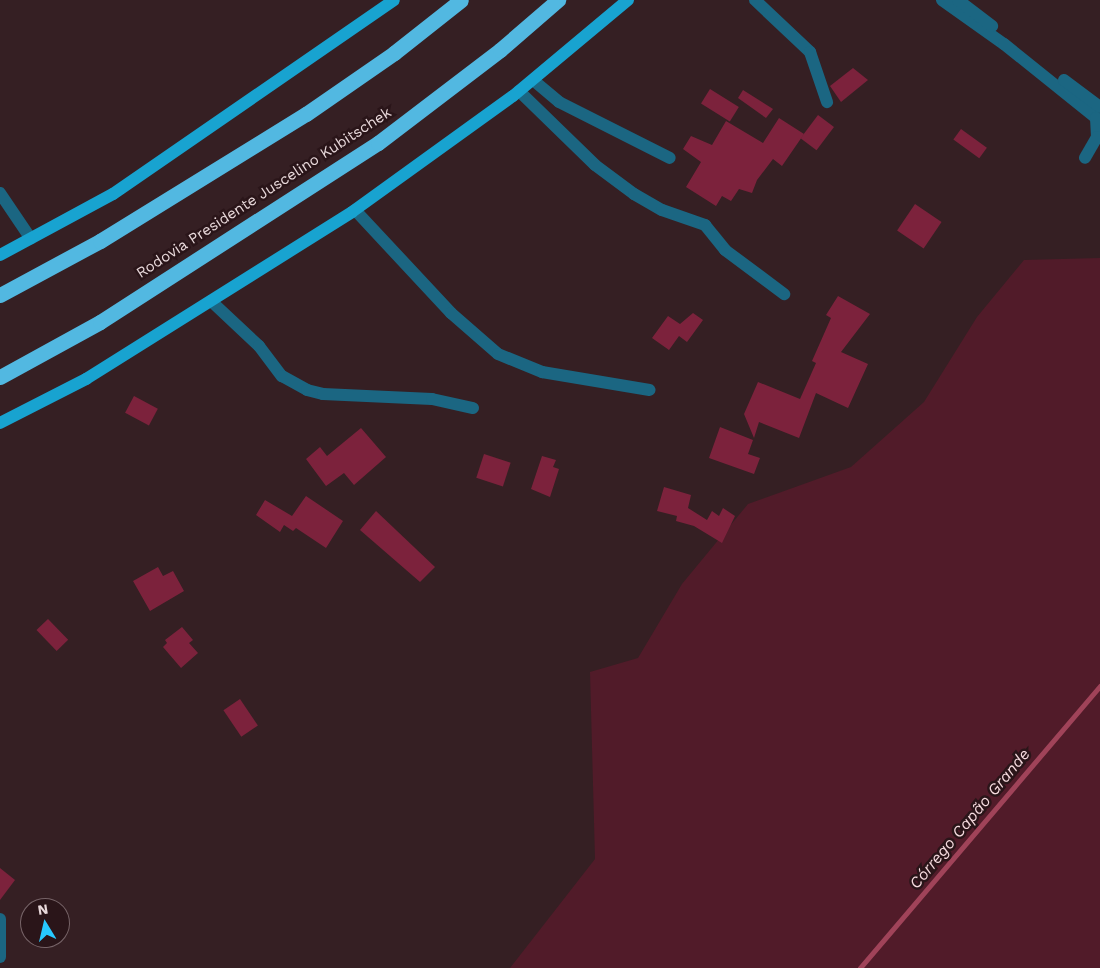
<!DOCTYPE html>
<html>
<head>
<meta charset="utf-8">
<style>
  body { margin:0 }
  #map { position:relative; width:1100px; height:968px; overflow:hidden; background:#351f23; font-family:"Work Sans",sans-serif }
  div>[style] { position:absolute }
  .green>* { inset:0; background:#511b29 }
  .stream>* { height:4.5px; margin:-2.25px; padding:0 2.25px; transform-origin:2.25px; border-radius:2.25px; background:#a04359 }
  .building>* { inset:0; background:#7c223c; transform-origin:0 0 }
  .minor>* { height:12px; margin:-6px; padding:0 6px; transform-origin:6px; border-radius:6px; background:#1b6682 }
  .major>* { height:12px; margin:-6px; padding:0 6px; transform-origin:6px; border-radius:6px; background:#18a3d0 }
  .highway>* { height:15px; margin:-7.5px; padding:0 7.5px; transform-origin:7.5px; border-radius:7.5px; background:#52b8e1 }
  span { translate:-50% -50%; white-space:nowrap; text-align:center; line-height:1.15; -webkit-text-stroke:5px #2a1519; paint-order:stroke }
  .street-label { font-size:15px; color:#e9d9db }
  .water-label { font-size:16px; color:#f6dbdf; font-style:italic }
  .north { position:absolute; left:20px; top:898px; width:50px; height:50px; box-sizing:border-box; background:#2a1519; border:1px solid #766367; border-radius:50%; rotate:351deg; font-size:14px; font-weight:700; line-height:20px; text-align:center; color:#e9d9db }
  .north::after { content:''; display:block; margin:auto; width:18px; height:22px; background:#27c8ff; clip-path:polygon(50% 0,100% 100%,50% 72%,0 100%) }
</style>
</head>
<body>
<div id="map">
  <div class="green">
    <i style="clip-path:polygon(1100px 258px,1100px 968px,510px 968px,595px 859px,590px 672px,638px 658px,682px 584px,748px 504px,851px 467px,924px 402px,977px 317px,1024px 260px)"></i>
  </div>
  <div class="stream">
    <i style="left:860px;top:968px;width:370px;rotate:-49.6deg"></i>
  </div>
  <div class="building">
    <i style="clip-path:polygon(853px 68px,868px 80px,841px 102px,830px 86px)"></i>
    <i style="left:710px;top:89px;width:34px;height:17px;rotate:32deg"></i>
    <i style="clip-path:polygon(743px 90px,773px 109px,766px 118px,738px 98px)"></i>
    <i style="left:818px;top:115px;width:20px;height:29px;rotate:37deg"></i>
    <i style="clip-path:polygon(779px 118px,804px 134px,782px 166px,773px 159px,757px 180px,752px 193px,739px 189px,731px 201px,722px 196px,716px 206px,686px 187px,701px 162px,683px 149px,691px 136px,712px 145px,726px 121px,763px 143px)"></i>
    <i style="left:961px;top:129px;width:32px;height:13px;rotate:36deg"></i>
    <i style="left:915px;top:204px;width:32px;height:32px;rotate:34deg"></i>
    <i style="clip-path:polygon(838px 296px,870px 314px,841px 352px,868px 364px,848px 408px,816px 393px,799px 438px,759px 422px,754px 438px,744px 414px,758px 382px,800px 399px,816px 363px,812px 361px,831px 318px,826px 315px)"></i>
    <i style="clip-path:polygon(693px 313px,703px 320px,687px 342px,679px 336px,669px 350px,652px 338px,668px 316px,680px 324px)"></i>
    <i style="left:134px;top:396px;width:27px;height:19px;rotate:28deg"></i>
    <i style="clip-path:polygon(720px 427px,753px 440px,748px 454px,760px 458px,754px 474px,709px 458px)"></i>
    <i style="clip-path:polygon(361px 428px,386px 457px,354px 485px,344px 473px,326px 486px,306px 459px,320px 447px,327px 456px)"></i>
    <i style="left:484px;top:454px;width:28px;height:25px;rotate:18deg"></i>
    <i style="clip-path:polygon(542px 456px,556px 460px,553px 467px,559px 469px,550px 497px,531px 489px)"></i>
    <i style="clip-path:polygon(664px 487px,691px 495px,688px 508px,707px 520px,712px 511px,719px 516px,723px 508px,735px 516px,722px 543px,694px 526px,676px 521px,677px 516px,657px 511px)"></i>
    <i style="clip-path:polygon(306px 496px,343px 521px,326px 548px,296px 528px,293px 531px,284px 525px,280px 532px,256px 515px,265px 500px,292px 516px)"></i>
    <i style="clip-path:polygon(376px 511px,435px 567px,420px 582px,360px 530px)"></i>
    <i style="clip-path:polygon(158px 567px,163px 576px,173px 571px,184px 591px,150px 611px,133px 581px)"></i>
    <i style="left:48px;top:619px;width:29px;height:16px;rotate:46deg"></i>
    <i style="clip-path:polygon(182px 627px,193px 640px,189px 643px,198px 653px,181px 668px,163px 647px,167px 643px,165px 640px)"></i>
    <i style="left:240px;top:699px;width:32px;height:20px;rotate:56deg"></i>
    <i style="clip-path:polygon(0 868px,15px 880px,0 900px)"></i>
  </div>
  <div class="minor">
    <i style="left:755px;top:0;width:76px;rotate:43.4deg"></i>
    <i style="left:810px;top:52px;width:53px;rotate:71.2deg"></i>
    <i style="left:942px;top:0;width:76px;rotate:35.4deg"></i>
    <i style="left:1004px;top:44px;width:118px;rotate:38.8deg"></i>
    <i style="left:1096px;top:118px;width:19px;rotate:87deg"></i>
    <i style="left:1097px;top:137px;width:24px;rotate:120deg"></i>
    <i style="left:958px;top:0;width:43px;rotate:37.4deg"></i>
    <i style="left:533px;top:80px;width:34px;rotate:40deg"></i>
    <i style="left:559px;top:102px;width:124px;rotate:26.8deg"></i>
    <i style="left:1064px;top:80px;width:45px;rotate:36.9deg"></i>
    <i style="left:519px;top:91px;width:106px;rotate:44.2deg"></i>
    <i style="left:595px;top:165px;width:49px;rotate:36.6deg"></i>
    <i style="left:634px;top:194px;width:32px;rotate:30deg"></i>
    <i style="left:662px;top:210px;width:46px;rotate:19.2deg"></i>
    <i style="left:705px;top:225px;width:32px;rotate:51deg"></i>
    <i style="left:725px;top:250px;width:74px;rotate:36.7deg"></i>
    <i style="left:0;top:193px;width:55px;rotate:56deg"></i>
    <i style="left:355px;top:210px;width:141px;rotate:47deg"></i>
    <i style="left:451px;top:313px;width:62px;rotate:41.1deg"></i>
    <i style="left:498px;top:354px;width:48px;rotate:22.2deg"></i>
    <i style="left:542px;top:372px;width:109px;rotate:9.5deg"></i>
    <i style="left:211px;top:301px;width:66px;rotate:43.2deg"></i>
    <i style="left:259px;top:346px;width:38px;rotate:53deg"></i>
    <i style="left:282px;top:376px;width:29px;rotate:29deg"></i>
    <i style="left:307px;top:390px;width:16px;rotate:14deg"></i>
    <i style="left:323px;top:394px;width:109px;rotate:2.6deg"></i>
    <i style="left:432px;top:399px;width:42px;rotate:12.4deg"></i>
    <i style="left:0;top:919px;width:38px;rotate:90deg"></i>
  </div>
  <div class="major">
    <i style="left:0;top:255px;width:128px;rotate:-28.4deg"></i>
    <i style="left:113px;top:194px;width:341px;rotate:-34.6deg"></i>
    <i style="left:0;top:423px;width:97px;rotate:-27.1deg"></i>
    <i style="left:86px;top:379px;width:314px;rotate:-32.1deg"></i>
    <i style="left:352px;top:212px;width:198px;rotate:-35.8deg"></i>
    <i style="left:513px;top:96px;width:150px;rotate:-39.9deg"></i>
  </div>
  <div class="highway">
    <i style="left:0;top:295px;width:114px;rotate:-28.4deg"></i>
    <i style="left:100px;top:241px;width:242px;rotate:-31.7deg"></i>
    <i style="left:306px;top:114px;width:107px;rotate:-34.7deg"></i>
    <i style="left:394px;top:53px;width:85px;rotate:-38.3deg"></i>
    <i style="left:0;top:377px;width:114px;rotate:-28.8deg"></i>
    <i style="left:100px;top:322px;width:331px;rotate:-32.8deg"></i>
    <i style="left:378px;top:143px;width:153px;rotate:-37.3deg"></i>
    <i style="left:500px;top:50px;width:77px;rotate:-40.8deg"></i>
  </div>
  <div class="street-label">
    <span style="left:264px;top:193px;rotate:-33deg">Rodovia Presidente Juscelino Kubitschek</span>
  </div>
  <div class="water-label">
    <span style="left:970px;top:819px;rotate:-50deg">Córrego Capão Grande</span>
  </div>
  <div class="north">N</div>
</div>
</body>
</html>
